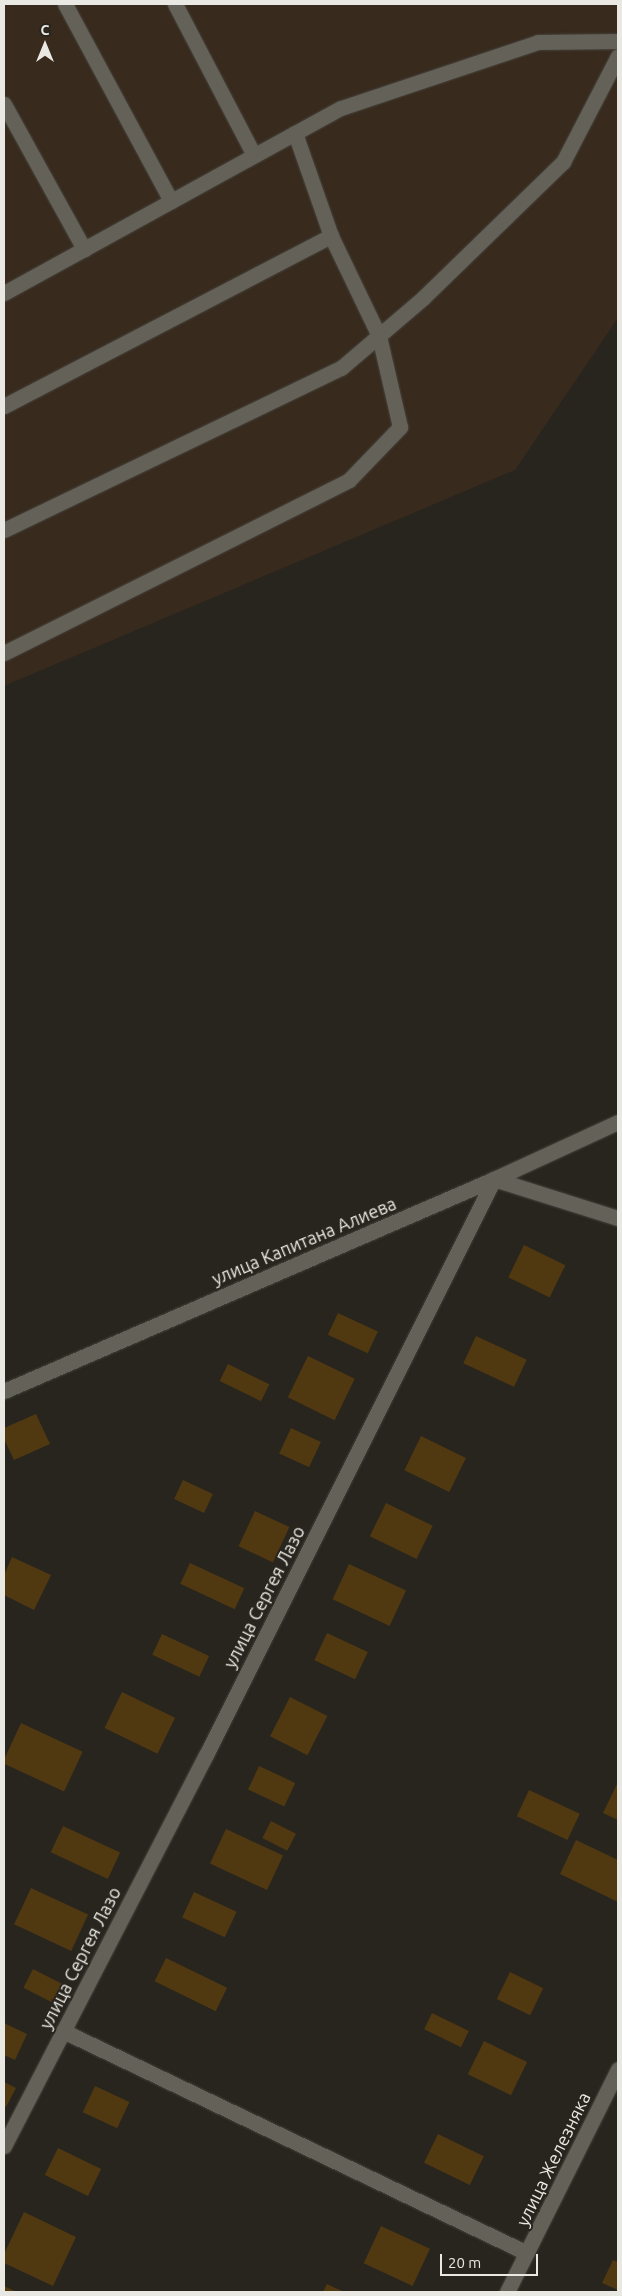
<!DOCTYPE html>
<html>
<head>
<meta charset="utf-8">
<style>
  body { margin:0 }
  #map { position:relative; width:622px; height:2296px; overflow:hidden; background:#28251e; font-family:Ubuntu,sans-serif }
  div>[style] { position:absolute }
  .industrial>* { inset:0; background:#382a1d }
  .building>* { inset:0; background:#503811; transform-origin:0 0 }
  .roads { filter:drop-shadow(0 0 1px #45433d) drop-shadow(0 0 1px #45433d) }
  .lane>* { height:15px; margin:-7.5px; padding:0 7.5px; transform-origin:7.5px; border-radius:7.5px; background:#646158 }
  span { translate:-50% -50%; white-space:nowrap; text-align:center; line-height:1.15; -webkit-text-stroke:4px #28251e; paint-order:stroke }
  .street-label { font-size:18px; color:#e9e8e3 }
  .frame { position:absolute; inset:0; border:5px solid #e9e8e3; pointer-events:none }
  .north { position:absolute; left:20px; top:20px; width:50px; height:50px; -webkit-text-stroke:4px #28251e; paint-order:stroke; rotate:0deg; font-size:14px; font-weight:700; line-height:20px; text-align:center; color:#e9e8e3 }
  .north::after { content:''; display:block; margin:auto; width:18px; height:22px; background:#e9e8e3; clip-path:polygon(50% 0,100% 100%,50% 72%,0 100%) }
  .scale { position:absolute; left:440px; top:2254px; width:98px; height:22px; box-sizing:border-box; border:2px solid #e9e8e3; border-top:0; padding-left:6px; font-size:15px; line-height:18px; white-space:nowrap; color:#e9e8e3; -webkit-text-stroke:4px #28251e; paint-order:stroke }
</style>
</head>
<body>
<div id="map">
  <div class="industrial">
    <i style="clip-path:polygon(4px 4px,618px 4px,618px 318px,515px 470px,4px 686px)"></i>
  </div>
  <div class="building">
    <i style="left:524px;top:1245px;width:46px;height:36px;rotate:26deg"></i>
    <i style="left:338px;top:1313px;width:44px;height:24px;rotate:25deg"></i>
    <i style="left:476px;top:1336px;width:56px;height:30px;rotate:25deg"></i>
    <i style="left:308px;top:1356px;width:52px;height:46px;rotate:26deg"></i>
    <i style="left:228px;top:1364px;width:46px;height:19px;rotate:26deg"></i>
    <i style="clip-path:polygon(36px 1414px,50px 1444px,14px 1460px,4px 1439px,4px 1428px)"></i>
    <i style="left:291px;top:1428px;width:33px;height:28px;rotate:25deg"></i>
    <i style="left:421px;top:1436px;width:50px;height:38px;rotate:26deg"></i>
    <i style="left:183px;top:1480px;width:33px;height:21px;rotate:25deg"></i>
    <i style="left:386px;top:1503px;width:52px;height:37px;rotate:26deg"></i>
    <i style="left:255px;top:1511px;width:38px;height:39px;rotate:25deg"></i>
    <i style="clip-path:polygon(12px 1557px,51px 1575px,34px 1610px,4px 1595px,4px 1575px)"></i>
    <i style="left:190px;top:1563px;width:60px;height:23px;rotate:25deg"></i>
    <i style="left:349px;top:1564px;width:63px;height:39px;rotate:25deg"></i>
    <i style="left:327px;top:1633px;width:45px;height:30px;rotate:25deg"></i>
    <i style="left:162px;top:1634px;width:52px;height:23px;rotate:25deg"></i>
    <i style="left:122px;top:1692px;width:59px;height:40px;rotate:26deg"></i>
    <i style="left:290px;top:1697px;width:42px;height:44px;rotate:27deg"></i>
    <i style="left:21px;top:1723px;width:68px;height:44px;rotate:25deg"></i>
    <i style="left:259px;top:1766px;width:40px;height:26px;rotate:25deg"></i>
    <i style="clip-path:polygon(618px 1782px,618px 1820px,603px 1813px)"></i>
    <i style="left:529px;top:1790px;width:56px;height:29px;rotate:25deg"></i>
    <i style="left:271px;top:1821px;width:28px;height:19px;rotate:27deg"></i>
    <i style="left:63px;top:1826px;width:63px;height:29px;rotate:25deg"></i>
    <i style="left:226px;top:1829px;width:63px;height:38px;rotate:25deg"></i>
    <i style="clip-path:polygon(576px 1840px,618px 1860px,618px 1902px,560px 1874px)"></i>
    <i style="left:31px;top:1888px;width:63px;height:40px;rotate:25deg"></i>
    <i style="left:194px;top:1892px;width:47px;height:28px;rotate:25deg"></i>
    <i style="left:166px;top:1958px;width:68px;height:26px;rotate:26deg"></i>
    <i style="left:33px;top:1969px;width:34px;height:21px;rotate:27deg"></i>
    <i style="left:510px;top:1972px;width:37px;height:30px;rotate:26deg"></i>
    <i style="left:432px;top:2013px;width:41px;height:18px;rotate:26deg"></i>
    <i style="clip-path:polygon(4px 2023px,27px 2034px,15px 2060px,4px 2055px)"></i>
    <i style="left:484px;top:2041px;width:48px;height:37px;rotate:26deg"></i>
    <i style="clip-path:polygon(4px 2082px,16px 2088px,6px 2107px,4px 2106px)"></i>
    <i style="left:95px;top:2086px;width:38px;height:29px;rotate:25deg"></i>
    <i style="left:438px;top:2134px;width:51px;height:32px;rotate:26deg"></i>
    <i style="left:58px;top:2148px;width:48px;height:30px;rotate:26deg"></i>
    <i style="clip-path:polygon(24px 2212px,76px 2237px,53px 2286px,4px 2263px,4px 2254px)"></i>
    <i style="left:381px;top:2226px;width:54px;height:41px;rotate:25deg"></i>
    <i style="clip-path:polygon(613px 2260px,618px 2262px,618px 2290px,602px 2283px)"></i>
    <i style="clip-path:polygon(327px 2284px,344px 2292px,323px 2292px)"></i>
    <i style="clip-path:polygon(4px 2286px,17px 2292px,4px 2292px)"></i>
  </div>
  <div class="roads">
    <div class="lane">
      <i style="left:65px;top:4px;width:224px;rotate:61.7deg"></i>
      <i style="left:175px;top:4px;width:170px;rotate:62.4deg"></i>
      <i style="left:4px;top:104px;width:166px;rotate:61.1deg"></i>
      <i style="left:4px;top:293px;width:384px;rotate:-28.8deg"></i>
      <i style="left:341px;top:108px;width:208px;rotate:-18.5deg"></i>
      <i style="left:538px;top:42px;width:80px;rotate:-0.7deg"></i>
      <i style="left:4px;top:406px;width:369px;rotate:-27.5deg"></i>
      <i style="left:4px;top:530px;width:374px;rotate:-25.7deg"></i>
      <i style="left:341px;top:368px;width:109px;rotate:-40.5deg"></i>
      <i style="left:424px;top:297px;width:194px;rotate:-44.2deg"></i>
      <i style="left:563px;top:162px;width:119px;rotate:-62.6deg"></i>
      <i style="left:4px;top:653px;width:386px;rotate:-26.6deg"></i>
      <i style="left:349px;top:480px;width:74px;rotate:-46.1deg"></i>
      <i style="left:400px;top:427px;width:93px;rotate:-103deg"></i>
      <i style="left:379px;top:336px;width:111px;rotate:-115.6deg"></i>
      <i style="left:331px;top:236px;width:109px;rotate:-109.3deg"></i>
      <i style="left:4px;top:1391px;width:534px;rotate:-23.4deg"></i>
      <i style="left:494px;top:1179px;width:136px;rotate:-24.7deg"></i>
      <i style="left:63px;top:2031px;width:514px;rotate:25.57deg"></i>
      <i style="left:4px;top:2146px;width:440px;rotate:-62.7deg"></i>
      <i style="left:206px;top:1755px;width:644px;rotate:-63.43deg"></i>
      <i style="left:494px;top:1179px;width:130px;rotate:17.5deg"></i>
      <i style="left:507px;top:2292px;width:249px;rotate:-63.5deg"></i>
    </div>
  </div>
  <div class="street-label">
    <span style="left:304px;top:1241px;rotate:-23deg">улица Капитана Алиева</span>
    <span style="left:264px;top:1597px;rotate:-63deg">улица Сергея Лазо</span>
    <span style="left:80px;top:1958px;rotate:-63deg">улица Сергея Лазо</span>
    <span style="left:553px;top:2159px;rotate:-64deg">улица Железняка</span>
  </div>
  <div class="frame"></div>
  <div class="north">С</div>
  <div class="scale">20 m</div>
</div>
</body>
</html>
